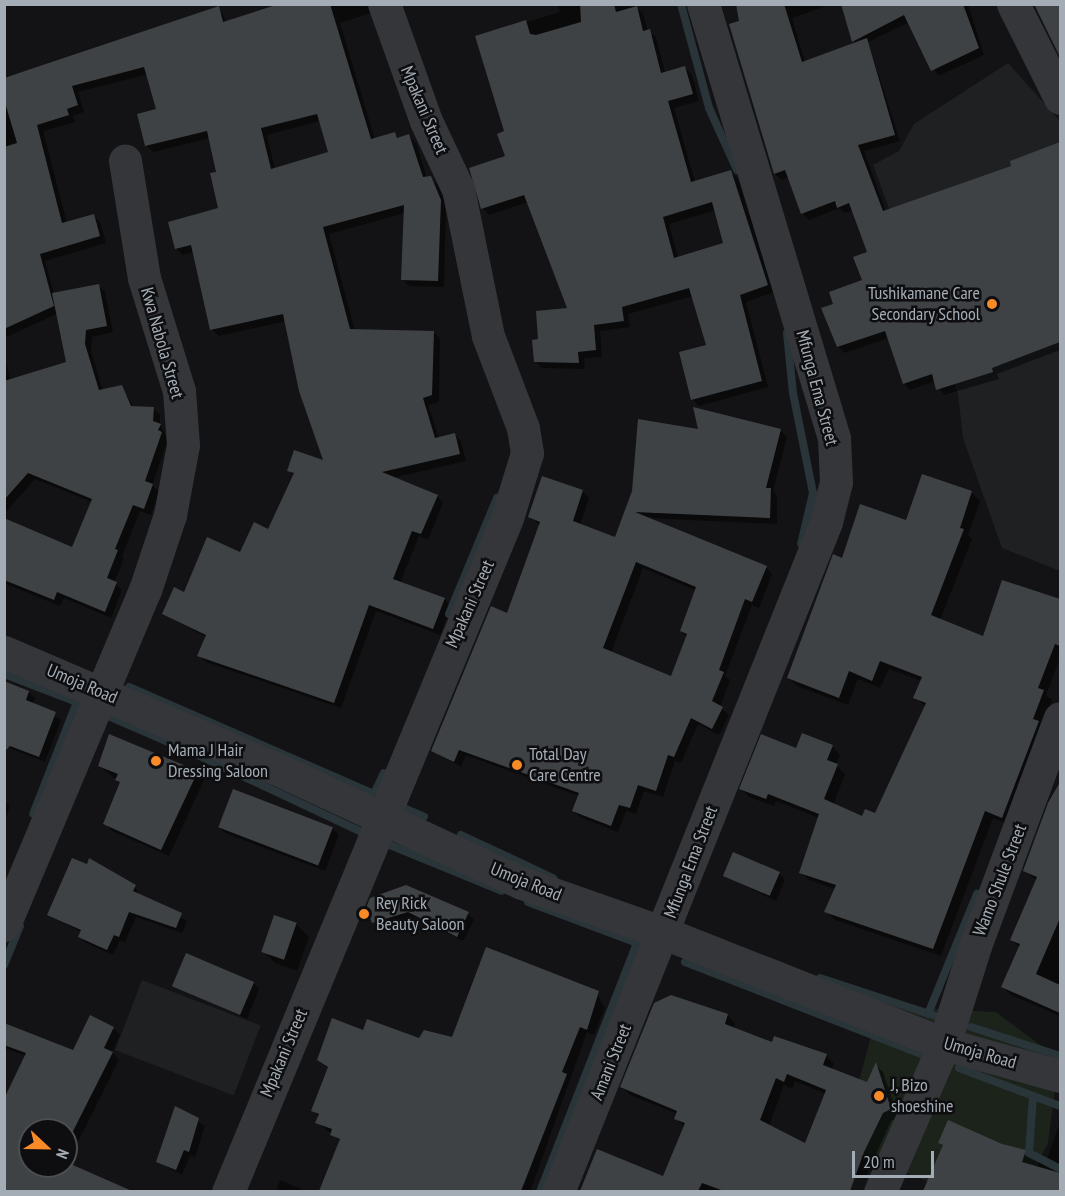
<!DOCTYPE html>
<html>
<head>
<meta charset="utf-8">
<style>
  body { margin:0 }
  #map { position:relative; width:1065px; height:1196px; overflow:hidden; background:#131315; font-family:"PT Sans Narrow",sans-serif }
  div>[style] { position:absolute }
  .built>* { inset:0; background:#1f2022; transform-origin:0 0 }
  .green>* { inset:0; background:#1b231b }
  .shadow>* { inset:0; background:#0007 }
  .stream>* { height:8px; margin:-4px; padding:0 4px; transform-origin:4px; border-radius:4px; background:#293539 }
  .building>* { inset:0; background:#3f4245; transform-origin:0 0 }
  .minor>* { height:33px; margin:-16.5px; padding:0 16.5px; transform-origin:16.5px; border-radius:16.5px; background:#34363a }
  .dots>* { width:16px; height:16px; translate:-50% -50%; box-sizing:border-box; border:3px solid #0e0e10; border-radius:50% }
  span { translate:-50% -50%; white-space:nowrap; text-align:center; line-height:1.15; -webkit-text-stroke:5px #0e0e10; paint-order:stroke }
  .street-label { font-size:18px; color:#a4adb6 }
  .poi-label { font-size:18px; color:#a4adb6 }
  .right { translate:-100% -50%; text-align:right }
  .left { translate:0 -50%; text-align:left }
  .frame { position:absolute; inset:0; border:6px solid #a4adb6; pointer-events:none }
  .north { position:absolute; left:18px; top:1118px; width:60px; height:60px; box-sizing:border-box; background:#0e0e10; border:2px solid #4a4e52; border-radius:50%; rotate:112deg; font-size:16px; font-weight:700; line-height:24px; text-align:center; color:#a4adb6 }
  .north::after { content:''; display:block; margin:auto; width:21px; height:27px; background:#f88a28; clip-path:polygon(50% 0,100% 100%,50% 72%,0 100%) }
  .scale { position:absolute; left:852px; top:1151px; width:82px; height:27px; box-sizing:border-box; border:3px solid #a4adb6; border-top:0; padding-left:8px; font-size:18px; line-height:21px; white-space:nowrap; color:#a4adb6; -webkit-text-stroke:4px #0e0e10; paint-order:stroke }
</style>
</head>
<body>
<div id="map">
  <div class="built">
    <i style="clip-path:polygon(1008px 63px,1060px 121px,1060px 571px,1002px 548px,963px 438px,958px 394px,873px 165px,899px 151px,914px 124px)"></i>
    <i style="left:142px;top:980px;width:127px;height:75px;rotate:21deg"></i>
  </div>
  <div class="green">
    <i style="clip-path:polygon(879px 1006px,996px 1012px,1059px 1059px,1048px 1143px,1038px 1162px,1034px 1191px,951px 1191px,850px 1150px,855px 1096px)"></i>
  </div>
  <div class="shadow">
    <i style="clip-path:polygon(evenodd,284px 4px,368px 4px,371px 13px,340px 23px,375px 140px,395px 134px,399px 139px,409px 136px,416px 143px,427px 178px,437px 184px,446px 203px,444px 287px,409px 286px,402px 279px,405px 213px,329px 234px,355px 331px,434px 332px,440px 339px,439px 402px,428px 405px,439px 438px,455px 435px,461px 441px,466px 461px,392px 478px,437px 496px,443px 503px,428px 540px,419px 536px,400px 583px,444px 599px,451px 606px,440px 635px,376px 611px,341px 708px,206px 662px,199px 656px,206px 637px,163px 614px,269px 531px,294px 476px,289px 470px,326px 463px,286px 321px,219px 336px,212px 330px,195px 252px,183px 255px,177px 249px,170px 223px,220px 209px,218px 173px,210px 138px,153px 152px,147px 146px,139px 115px,158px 111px,148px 74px,78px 92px,84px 112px,73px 116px,75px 122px,43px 131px,67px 223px,93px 216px,100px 222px,106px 243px,45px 261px,54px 294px,98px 285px,105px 292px,113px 332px,92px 337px,91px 352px,103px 391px,122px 387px,134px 408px,153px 408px,160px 415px,160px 424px,168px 440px,152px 485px,159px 492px,151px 515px,140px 511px,122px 556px,124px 558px,114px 583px,122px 590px,111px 618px,64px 598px,60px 606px,4px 583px,4px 526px,73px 549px,92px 502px,35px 479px,4px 514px,4px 355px,11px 381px,67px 363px,57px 314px,4px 338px,4px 77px,86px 55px,219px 8px,227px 22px,284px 4px,320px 121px,330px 153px,275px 170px,267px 135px,320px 121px)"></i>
    <i style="clip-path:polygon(evenodd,558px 4px,633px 4px,643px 14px,648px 31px,656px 37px,665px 73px,685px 68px,692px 75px,699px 101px,674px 108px,695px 182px,731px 172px,738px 179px,774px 292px,746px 302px,768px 387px,699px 406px,692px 399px,708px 346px,693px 296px,628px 314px,630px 327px,600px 331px,602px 357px,584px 358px,585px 369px,542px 368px,535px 361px,569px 309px,528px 202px,489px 215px,483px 208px,506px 157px,506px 132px,477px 37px,560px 12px,558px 4px,716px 210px,725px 244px,678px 258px,669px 224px,716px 210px)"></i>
    <i style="clip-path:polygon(738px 4px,832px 4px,792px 18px,805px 62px,856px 44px,853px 41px,871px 4px,968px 4px,984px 55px,938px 76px,909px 22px,868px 42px,900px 141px,864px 151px,886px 212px,1013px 167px,1025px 156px,1060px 144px,1060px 350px,997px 374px,999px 379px,944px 395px,935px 381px,910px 390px,904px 383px,889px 338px,844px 353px,838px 346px,835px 305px,864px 281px,869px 253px,853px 210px,845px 213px,839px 208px,809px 220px,802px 213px,789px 177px,782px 180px,775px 174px,731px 25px,741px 22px)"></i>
    <i style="clip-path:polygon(1050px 4px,1060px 4px,1060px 53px,1060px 52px)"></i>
    <i style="clip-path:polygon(evenodd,780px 430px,787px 437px,773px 491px,777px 496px,777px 524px,648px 518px,766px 567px,772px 574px,759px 608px,752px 605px,725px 676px,730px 680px,720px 707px,729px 715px,719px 735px,698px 724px,681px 763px,675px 761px,663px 797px,644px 791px,636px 814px,626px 811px,618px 832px,580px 817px,573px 811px,579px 796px,466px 755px,461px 767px,433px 751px,508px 615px,540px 525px,530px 517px,543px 478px,583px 492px,589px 498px,580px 525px,616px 539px,633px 491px,700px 431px,780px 430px,643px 568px,697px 591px,681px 631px,687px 637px,672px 678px,611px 653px,643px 568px)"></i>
    <i style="clip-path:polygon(922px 476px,972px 493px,980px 501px,968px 535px,972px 539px,940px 620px,984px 638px,1003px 582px,1060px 600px,1060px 658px,1046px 695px,1052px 700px,1010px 825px,993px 818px,941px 956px,835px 920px,826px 912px,835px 889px,809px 880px,801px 872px,819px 818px,776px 801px,774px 806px,749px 797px,741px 789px,797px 750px,832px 746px,840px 755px,836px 765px,845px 774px,833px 805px,863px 818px,875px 815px,926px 707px,915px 697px,922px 681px,889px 669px,880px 688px,858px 679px,848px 705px,797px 686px,788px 678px,843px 559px,907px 522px)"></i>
    <i style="clip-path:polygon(29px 692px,35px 698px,32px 705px,61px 720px,45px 762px,4px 746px)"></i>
    <i style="clip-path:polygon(99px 766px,197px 773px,204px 780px,169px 856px,112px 831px,105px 823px,121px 783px)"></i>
    <i style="clip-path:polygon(1060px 785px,1060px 1016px,1011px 995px,1003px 987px,1020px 948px,1012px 940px,1037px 881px,1025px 871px)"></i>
    <i style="clip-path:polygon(234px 791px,333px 829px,339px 835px,325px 871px,225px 833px,219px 827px)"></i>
    <i style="clip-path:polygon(4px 800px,10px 806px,4px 823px)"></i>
    <i style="clip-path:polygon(779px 873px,785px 879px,776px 901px,724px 876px)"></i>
    <i style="clip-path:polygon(135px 886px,139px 896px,187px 921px,182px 933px,136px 917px,125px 942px,120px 940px,113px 955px,86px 943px,79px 937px,81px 932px,49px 915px)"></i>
    <i style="clip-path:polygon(368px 908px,468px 914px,474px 920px,463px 941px,415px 917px,380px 928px)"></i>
    <i style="clip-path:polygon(296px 924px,309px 937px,297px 971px,275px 963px,262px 950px)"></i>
    <i style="clip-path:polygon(487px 949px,594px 989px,605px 1008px,594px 1035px,587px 1032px,530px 1192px,321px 1192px,341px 1142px,317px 1122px,319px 1117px,312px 1110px,329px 1069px,318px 1060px,364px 1031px,419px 1040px,453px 1039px)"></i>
    <i style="clip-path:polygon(253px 983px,259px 989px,247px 1019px,174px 985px)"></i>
    <i style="clip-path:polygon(evenodd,727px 1015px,735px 1023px,733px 1029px,773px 1044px,826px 1056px,834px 1064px,831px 1070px,868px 1084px,876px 1065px,883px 1072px,898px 1117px,891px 1121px,865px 1179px,850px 1173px,842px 1192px,582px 1192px,597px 1151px,664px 1178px,684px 1126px,676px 1119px,678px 1114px,630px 1095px,622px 1087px,727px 1015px,795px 1081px,826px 1094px,806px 1145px,769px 1126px,784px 1085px,792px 1089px,795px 1081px)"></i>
    <i style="clip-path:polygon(evenodd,4px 1024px,74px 1052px,113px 1028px,120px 1035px,112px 1052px,119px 1060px,67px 1164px,112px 1188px,110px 1192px,4px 1192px,4px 1102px,26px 1056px,4px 1048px,4px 1024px,30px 1130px,66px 1130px,66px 1166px,30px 1166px,30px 1130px)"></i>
    <i style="clip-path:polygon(176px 1108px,205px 1126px,195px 1157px,190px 1155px,182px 1175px,158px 1162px)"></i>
    <i style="clip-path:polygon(1060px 1122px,1060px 1192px,919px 1192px,925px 1190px,944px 1147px,940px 1143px,1001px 1145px,1047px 1159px)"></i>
    <i style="clip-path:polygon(280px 1180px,308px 1192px,276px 1192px)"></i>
  </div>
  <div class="stream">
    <i style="left:681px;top:4px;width:108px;rotate:74.9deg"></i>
    <i style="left:709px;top:108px;width:68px;rotate:65.7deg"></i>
    <i style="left:787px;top:333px;width:60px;rotate:84.3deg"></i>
    <i style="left:793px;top:393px;width:102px;rotate:78.7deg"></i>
    <i style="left:813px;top:493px;width:52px;rotate:103.2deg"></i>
    <i style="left:449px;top:614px;width:126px;rotate:-67.5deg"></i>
    <i style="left:4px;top:674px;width:78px;rotate:21deg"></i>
    <i style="left:77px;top:702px;width:120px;rotate:111.4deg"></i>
    <i style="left:129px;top:687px;width:267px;rotate:23.6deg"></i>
    <i style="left:374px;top:794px;width:23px;rotate:-65deg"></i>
    <i style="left:104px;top:720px;width:5px;rotate:-68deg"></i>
    <i style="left:106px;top:715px;width:90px;rotate:23.4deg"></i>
    <i style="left:189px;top:751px;width:191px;rotate:25.1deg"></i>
    <i style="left:401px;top:807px;width:25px;rotate:23deg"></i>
    <i style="left:461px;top:835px;width:102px;rotate:25.1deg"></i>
    <i style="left:385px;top:843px;width:126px;rotate:22.3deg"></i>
    <i style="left:528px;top:902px;width:116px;rotate:20.6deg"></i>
    <i style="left:637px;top:943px;width:267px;rotate:111.3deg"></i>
    <i style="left:685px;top:962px;width:259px;rotate:21.3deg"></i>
    <i style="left:926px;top:1056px;width:5px;rotate:112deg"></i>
    <i style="left:4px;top:965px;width:42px;rotate:-67.7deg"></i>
    <i style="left:820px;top:978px;width:128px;rotate:18.2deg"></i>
    <i style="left:928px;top:1014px;width:130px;rotate:-67.8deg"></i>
    <i style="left:971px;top:1027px;width:94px;rotate:18deg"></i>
    <i style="left:959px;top:1068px;width:108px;rotate:20.6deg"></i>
    <i style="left:1033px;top:1096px;width:57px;rotate:94deg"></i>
    <i style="left:1029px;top:1153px;width:35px;rotate:27deg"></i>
  </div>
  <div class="building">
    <i style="clip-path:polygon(evenodd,279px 4px,330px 4px,371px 139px,395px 132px,397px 138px,409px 134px,423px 177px,431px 176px,441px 200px,438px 281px,401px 280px,404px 205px,323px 227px,350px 329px,434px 331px,432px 395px,423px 398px,435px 438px,455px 433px,460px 454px,382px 472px,438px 495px,421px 534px,412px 531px,393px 579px,445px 598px,433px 629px,369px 605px,334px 703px,197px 656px,206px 635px,162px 614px,174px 587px,184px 592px,207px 537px,240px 552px,254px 522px,268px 529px,294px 473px,287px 471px,294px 450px,323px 460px,299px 391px,283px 314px,210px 330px,191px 245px,175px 249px,168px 222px,218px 208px,210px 173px,216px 172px,207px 131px,145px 146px,137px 114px,156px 109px,144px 67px,72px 86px,78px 105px,67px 109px,69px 115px,37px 125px,62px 223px,94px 214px,100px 236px,40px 254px,54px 306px,4px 329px,4px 147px,17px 143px,4px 99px,4px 78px,219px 6px,223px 22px,279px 4px,317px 114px,328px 152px,271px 169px,261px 128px,317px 114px)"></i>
    <i style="clip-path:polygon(evenodd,580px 4px,614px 4px,616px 12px,637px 6px,643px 31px,650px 29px,661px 73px,685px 66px,693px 94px,668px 101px,691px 182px,731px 170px,768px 285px,740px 295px,762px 381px,691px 400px,679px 352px,706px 345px,689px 288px,622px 307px,624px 321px,594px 325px,596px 350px,578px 352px,579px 363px,534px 362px,532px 340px,538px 339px,536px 311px,567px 308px,524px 195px,481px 209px,469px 168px,505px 156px,497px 134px,504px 131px,475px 36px,526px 20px,530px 34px,536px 35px,581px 22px,580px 4px,712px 202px,723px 243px,674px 258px,663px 217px,712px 202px)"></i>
    <i style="clip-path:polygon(736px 4px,784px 4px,802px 62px,867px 38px,895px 135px,858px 145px,883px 211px,1011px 166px,1010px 161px,1060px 142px,1060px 342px,992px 368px,993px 372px,936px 390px,932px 374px,903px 384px,885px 331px,837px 347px,821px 308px,833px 304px,829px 292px,862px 280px,853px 257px,867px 252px,849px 203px,837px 208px,835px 201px,801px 214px,785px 170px,774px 174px,729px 24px,739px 21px)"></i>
    <i style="clip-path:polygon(841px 4px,963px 4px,979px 48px,931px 71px,904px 15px,852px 42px)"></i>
    <i style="clip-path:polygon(1034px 4px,1060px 4px,1060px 57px)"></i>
    <i style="clip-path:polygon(99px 284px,107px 326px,86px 330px,85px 344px,99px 390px,122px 385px,131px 406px,154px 407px,153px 421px,161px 424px,158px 430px,162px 432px,145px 481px,153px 484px,144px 509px,133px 505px,115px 549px,118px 550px,107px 578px,117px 582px,105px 612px,57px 592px,54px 600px,4px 580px,4px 518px,72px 547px,92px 499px,28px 473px,4px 500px,4px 381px,66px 362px,52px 293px)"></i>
    <i style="clip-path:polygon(evenodd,693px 407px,781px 429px,766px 488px,771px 488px,770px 518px,635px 512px,767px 566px,752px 602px,745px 599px,719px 670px,724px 672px,712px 701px,723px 707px,712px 729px,691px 718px,674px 757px,668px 755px,656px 791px,638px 785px,630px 808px,619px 805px,611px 826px,572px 811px,579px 793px,459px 750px,454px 762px,431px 751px,491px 606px,507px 613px,540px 522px,528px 517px,542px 476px,583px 490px,573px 521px,615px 537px,632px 491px,638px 419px,698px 429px,693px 407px,636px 562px,696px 587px,680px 631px,687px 634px,671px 676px,603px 648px,636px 562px)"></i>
    <i style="clip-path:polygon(922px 474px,972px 491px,960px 528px,964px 529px,931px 615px,983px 636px,1002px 580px,1060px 599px,1060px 646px,1055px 644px,1038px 688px,1044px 690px,1033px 719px,1039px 721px,1002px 818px,985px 811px,933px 949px,824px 912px,836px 885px,799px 873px,823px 802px,819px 814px,768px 794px,766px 799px,739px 789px,761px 734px,796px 748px,802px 733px,833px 745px,827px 760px,838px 764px,824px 799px,862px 816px,865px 809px,875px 813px,926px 703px,913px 698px,922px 677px,880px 661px,872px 681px,849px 671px,839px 698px,787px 678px,833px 554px,842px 558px,860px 504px,906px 520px)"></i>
    <i style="clip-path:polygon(4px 681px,29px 691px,26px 700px,56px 712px,39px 757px,10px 746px,4px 752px)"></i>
    <i style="clip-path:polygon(109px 734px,198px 771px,161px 850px,103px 824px,120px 782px,115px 780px,118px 774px,98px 766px)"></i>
    <i style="clip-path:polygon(1060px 782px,1060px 918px,1036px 974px,1060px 985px,1060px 1013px,1001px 987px,1020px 944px,1010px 940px,1037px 877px,1023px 871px,1048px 803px)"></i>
    <i style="left:233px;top:789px;width:107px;height:41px;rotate:21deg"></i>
    <i style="left:733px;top:852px;width:51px;height:26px;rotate:23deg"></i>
    <i style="clip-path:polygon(72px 858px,87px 864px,89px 858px,136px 885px,133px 891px,182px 913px,176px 928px,129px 912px,119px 937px,114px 935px,107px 950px,78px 937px,81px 930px,47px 915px)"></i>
    <i style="clip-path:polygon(406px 885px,469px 912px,457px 937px,408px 912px,372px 923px,366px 908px,370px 898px)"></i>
    <i style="left:274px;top:915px;width:24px;height:39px;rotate:19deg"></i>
    <i style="clip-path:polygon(486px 947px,599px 991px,587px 1030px,580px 1027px,562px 1072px,567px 1074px,521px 1191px,319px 1191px,340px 1139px,330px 1135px,332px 1129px,315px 1123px,319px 1114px,311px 1111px,328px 1067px,317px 1060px,332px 1018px,363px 1030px,367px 1019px,419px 1038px,424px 1030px,452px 1037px)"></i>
    <i style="left:186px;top:953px;width:74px;height:36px;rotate:23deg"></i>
    <i style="clip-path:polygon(evenodd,671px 995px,728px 1014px,725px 1024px,772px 1042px,774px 1036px,827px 1054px,823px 1065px,867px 1082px,876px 1062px,891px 1109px,883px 1113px,864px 1152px,850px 1191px,724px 1191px,702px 1183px,698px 1191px,580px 1191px,597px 1149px,663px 1176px,685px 1123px,674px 1119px,677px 1111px,620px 1087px,654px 1003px,671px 995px,787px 1074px,826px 1090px,805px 1143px,760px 1120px,776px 1078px,784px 1082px,787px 1074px)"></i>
    <i style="clip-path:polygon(90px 1015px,114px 1027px,104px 1048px,113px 1052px,66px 1145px,66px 1130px,30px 1130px,30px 1166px,66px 1166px,66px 1162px,132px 1191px,4px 1191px,4px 1099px,26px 1053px,4px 1045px,4px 1023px,73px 1050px)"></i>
    <i style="clip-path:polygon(175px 1106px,199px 1118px,189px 1152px,184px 1150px,176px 1170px,156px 1162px)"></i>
    <i style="clip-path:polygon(948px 1120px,1002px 1144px,1026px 1150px,1022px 1162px,1060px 1173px,1060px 1191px,923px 1191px,943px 1145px,938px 1143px)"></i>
  </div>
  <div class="minor">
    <i style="left:1013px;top:4px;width:105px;rotate:63.4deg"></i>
    <i style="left:4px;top:652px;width:295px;rotate:23.2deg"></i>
    <i style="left:275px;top:768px;width:272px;rotate:25deg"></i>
    <i style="left:522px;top:883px;width:151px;rotate:19.4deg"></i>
    <i style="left:664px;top:933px;width:301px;rotate:21.6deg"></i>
    <i style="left:944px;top:1044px;width:120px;rotate:15.4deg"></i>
    <i style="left:4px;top:925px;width:363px;rotate:-67.2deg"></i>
    <i style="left:145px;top:590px;width:79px;rotate:-71.6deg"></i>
    <i style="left:170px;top:515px;width:71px;rotate:-79.5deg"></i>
    <i style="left:183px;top:445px;width:54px;rotate:-94.2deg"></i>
    <i style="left:179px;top:391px;width:118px;rotate:-107.2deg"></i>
    <i style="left:144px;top:278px;width:119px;rotate:-99.2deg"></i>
    <i style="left:228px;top:1192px;width:729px;rotate:-67.51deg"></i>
    <i style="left:507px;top:518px;width:68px;rotate:-72.9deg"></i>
    <i style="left:527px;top:453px;width:25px;rotate:-99deg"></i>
    <i style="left:523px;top:428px;width:98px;rotate:-110.8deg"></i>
    <i style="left:488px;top:336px;width:150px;rotate:-101.5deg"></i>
    <i style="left:458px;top:189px;width:75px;rotate:-115.2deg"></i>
    <i style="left:426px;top:121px;width:124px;rotate:-109.7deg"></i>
    <i style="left:558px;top:1192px;width:722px;rotate:-68.2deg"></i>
    <i style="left:826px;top:522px;width:41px;rotate:-76deg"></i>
    <i style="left:836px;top:482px;width:44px;rotate:-92.6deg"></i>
    <i style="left:834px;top:438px;width:453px;rotate:-106.8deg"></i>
    <i style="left:880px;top:1192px;width:161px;rotate:-66.6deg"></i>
    <i style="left:944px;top:1044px;width:103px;rotate:-72.4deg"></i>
    <i style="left:975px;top:946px;width:243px;rotate:-69.6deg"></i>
  </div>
  <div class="dots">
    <i style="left:992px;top:304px;background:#f88a28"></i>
    <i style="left:156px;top:761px;background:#f88a28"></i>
    <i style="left:517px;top:765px;background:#f88a28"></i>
    <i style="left:364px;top:914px;background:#f88a28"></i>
    <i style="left:879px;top:1096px;background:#f88a28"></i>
  </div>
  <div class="street-label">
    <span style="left:424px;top:110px;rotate:67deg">Mpakani Street</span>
    <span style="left:162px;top:343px;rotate:74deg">Kwa Nabola Street</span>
    <span style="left:817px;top:388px;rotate:75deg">Mfunga Ema Street</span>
    <span style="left:470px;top:604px;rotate:-66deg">Mpakani Street</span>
    <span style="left:82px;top:684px;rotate:23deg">Umoja Road</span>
    <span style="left:691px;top:862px;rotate:-69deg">Mfunga Ema Street</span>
    <span style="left:1000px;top:880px;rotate:-69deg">Wamo Shule Street</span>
    <span style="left:526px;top:882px;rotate:22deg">Umoja Road</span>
    <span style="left:284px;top:1053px;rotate:-67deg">Mpakani Street</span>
    <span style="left:980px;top:1053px;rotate:16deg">Umoja Road</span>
    <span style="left:611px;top:1062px;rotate:-68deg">Amani Street</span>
  </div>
  <div class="poi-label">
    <span class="right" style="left:980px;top:304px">Tushikamane Care<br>Secondary School</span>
    <span class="left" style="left:168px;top:761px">Mama J Hair<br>Dressing Saloon</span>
    <span class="left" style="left:529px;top:765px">Total Day<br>Care Centre</span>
    <span class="left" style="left:376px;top:914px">Rey Rick<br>Beauty Saloon</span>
    <span class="left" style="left:891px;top:1096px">J, Bizo<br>shoeshine</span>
  </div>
  <div class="frame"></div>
  <div class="north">N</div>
  <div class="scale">20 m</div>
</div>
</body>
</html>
